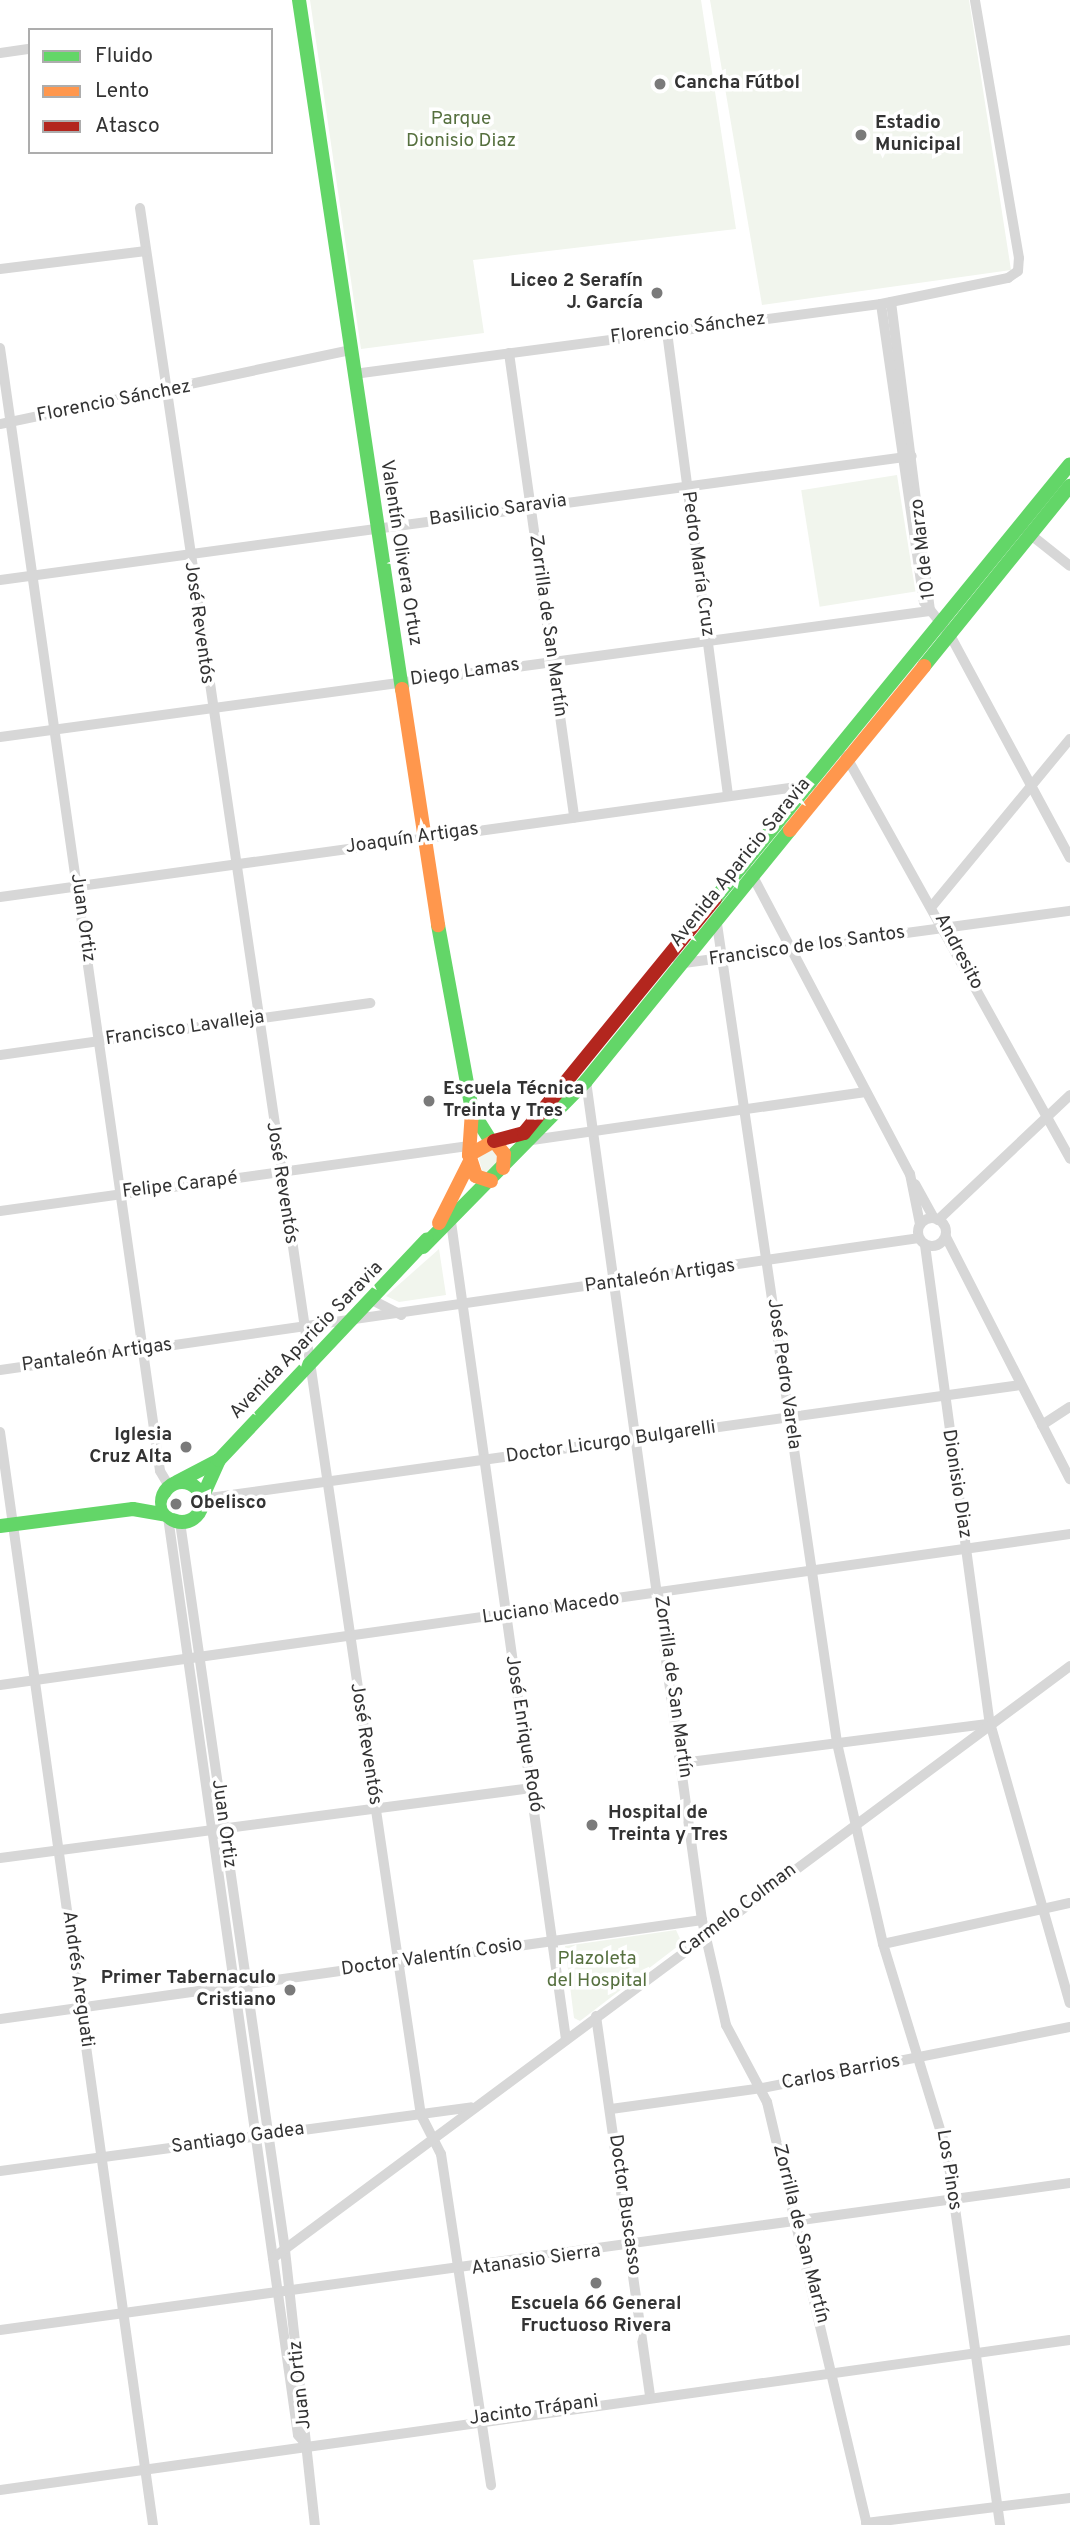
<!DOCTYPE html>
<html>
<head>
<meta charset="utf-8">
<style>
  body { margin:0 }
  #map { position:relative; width:1070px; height:2525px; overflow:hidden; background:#fff; font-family:Overpass,sans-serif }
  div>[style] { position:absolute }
  .green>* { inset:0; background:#f1f5ed; transform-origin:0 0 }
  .street>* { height:10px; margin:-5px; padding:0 5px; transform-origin:5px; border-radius:5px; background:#d7d7d7 }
  .street>.ring { margin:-5px; padding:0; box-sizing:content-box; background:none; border:10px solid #d7d7d7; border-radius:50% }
  .fast>* { height:14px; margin:-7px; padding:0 7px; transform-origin:7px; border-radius:7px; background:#63d668 }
  .fast>.ring { margin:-7px; padding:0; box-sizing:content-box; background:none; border:14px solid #63d668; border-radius:50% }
  .slow>* { height:14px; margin:-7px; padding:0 7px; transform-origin:7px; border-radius:7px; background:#ff974d }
  .jam>* { height:14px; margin:-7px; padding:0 7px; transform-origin:7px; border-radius:7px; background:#b3261e }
  .dots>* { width:19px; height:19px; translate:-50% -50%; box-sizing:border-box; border:4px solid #fff; border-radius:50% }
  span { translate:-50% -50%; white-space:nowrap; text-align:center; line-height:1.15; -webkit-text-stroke:7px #fff; paint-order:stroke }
  .poi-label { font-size:19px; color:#333; font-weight:700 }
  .left { translate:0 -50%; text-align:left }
  .right { translate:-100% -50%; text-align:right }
  .park-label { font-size:19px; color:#56703f }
  .street-label { font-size:19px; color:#333 }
  .legend { position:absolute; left:28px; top:28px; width:245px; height:126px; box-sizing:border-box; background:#fff; border:2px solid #adadad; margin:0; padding:9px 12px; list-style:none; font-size:21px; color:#333 }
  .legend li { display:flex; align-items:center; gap:14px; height:35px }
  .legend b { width:35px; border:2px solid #adadad }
</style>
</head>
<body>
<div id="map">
  <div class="green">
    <i style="clip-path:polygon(310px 0,701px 0,736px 229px,473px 260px,484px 333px,361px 349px)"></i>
    <i style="clip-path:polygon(710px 0,969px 0,1011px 270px,762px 305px)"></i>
    <i style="left:897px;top:475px;width:118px;height:97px;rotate:81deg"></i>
    <i style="clip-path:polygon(495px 1149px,498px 1161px,484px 1176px,477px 1153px)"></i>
    <i style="clip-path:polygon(439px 1249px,446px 1295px,399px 1302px,386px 1296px)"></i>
    <i style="clip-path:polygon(676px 1930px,682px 1943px,580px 2021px,574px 2018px,565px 1946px)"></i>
  </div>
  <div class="street">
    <i style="left:0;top:53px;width:30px;rotate:-8deg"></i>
    <i style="left:140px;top:208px;width:1928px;rotate:81.62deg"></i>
    <i style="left:421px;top:2115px;width:44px;rotate:62.9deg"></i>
    <i style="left:441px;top:2154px;width:335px;rotate:81.4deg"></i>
    <i style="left:0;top:269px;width:147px;rotate:-7deg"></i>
    <i style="left:891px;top:302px;width:311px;rotate:82.8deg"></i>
    <i style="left:881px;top:304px;width:301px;rotate:81.8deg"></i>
    <i style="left:924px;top:602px;width:42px;rotate:51.8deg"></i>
    <i style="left:950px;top:635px;width:253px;rotate:61.7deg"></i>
    <i style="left:667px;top:332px;width:468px;rotate:82.5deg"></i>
    <i style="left:0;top:348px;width:1134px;rotate:81.89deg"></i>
    <i style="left:160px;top:1471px;width:17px;rotate:59deg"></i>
    <i style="left:509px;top:353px;width:469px;rotate:82deg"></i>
    <i style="left:354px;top:374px;width:532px;rotate:-7.57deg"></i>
    <i style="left:881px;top:304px;width:130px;rotate:-11.6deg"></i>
    <i style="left:1008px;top:278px;width:12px;rotate:-35deg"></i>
    <i style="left:1018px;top:271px;width:13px;rotate:-86deg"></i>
    <i style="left:1019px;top:258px;width:262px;rotate:-99.7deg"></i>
    <i style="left:0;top:424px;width:359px;rotate:-11.9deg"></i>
    <i style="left:1026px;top:531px;width:56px;rotate:38.5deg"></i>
    <i style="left:0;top:580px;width:920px;rotate:-7.74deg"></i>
    <i style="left:0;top:737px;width:938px;rotate:-7.72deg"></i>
    <i style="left:846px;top:756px;width:461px;rotate:60.9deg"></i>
    <i style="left:750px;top:871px;width:343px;rotate:62.2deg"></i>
    <i style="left:910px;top:1174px;width:51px;rotate:78.7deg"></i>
    <i style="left:0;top:897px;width:819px;rotate:-7.86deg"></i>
    <i style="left:933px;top:905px;width:215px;rotate:-50.5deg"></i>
    <i style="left:717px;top:924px;width:828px;rotate:81.66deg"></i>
    <i style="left:837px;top:1743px;width:206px;rotate:77.1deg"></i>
    <i style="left:883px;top:1944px;width:218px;rotate:72.9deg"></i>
    <i style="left:947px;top:2152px;width:377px;rotate:81.9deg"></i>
    <i style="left:671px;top:954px;width:16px;rotate:35deg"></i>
    <i style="left:684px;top:963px;width:389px;rotate:-7.7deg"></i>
    <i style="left:0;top:1055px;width:374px;rotate:-8deg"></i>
    <i style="left:586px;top:1081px;width:847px;rotate:82.13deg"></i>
    <i style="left:702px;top:1920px;width:108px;rotate:77.1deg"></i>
    <i style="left:726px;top:2025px;width:87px;rotate:62deg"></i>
    <i style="left:767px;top:2102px;width:435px;rotate:76.7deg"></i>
    <i style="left:532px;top:1140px;width:337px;rotate:-8.2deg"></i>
    <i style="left:915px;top:1184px;width:39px;rotate:61deg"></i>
    <i style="left:0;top:1211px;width:472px;rotate:-7.9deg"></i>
    <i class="ring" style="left:918px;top:1218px;width:18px;height:18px"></i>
    <i style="left:938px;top:1220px;width:182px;rotate:-43.4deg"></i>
    <i style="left:451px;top:1222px;width:825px;rotate:81.99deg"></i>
    <i style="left:946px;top:1237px;width:272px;rotate:62.9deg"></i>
    <i style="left:925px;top:1245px;width:482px;rotate:82.3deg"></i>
    <i style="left:990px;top:1723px;width:291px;rotate:74.1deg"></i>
    <i style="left:372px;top:1300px;width:33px;rotate:27deg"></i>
    <i style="left:0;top:1370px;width:928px;rotate:-8.17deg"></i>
    <i style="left:1042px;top:1425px;width:33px;rotate:-33deg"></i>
    <i style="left:0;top:1432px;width:1104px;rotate:82.03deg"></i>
    <i style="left:202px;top:1499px;width:826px;rotate:-7.93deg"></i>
    <i style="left:168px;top:1517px;width:927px;rotate:81.94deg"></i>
    <i style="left:298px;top:2435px;width:11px;rotate:49deg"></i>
    <i style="left:180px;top:1522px;width:736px;rotate:81.79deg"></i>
    <i style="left:285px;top:2250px;width:277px;rotate:83.8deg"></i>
    <i style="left:0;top:1685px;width:1081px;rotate:-8.03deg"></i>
    <i style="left:682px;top:1763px;width:306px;rotate:-7.3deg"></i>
    <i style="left:0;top:1858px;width:537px;rotate:-7.5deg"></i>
    <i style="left:883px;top:1944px;width:191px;rotate:-12.4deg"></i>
    <i style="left:596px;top:2016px;width:383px;rotate:81.9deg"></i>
    <i style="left:0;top:2019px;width:709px;rotate:-8.03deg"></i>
    <i style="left:611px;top:2109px;width:152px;rotate:-7.9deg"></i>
    <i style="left:762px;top:2088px;width:314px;rotate:-11.2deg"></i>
    <i style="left:0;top:2171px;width:475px;rotate:-7.7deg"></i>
    <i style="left:273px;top:2258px;width:993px;rotate:-36.6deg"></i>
    <i style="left:0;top:2330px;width:1080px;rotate:-7.82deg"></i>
    <i style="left:0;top:2490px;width:1080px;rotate:-7.98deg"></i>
    <i style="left:866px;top:2523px;width:206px;rotate:-7deg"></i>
  </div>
  <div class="fast">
    <i style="left:299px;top:0;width:697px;rotate:81.5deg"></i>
    <i style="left:924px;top:666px;width:232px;rotate:-51deg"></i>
    <i style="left:715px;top:899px;width:561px;rotate:-50.78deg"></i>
    <i style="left:438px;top:925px;width:189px;rotate:79.6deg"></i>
    <i style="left:472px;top:1111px;width:36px;rotate:58deg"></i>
    <i style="left:423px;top:1247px;width:233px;rotate:-45.5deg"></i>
    <i style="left:586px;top:1081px;width:323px;rotate:-50.9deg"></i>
    <i class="ring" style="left:162px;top:1482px;width:26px;height:26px"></i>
    <i style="left:177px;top:1482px;width:47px;rotate:-27.6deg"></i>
    <i style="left:202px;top:1498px;width:42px;rotate:-65.9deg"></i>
    <i style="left:219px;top:1460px;width:303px;rotate:-46.7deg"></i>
    <i style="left:0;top:1526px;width:134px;rotate:-7.3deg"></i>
    <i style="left:133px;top:1509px;width:34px;rotate:10deg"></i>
  </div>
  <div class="slow">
    <i style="left:402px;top:689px;width:239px;rotate:81.3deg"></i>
    <i style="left:790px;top:830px;width:212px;rotate:-50.7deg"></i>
    <i style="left:469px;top:1155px;width:44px;rotate:-86.1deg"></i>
    <i style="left:491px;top:1181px;width:16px;rotate:-162deg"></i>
    <i style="left:476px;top:1176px;width:22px;rotate:-108deg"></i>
    <i style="left:469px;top:1155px;width:29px;rotate:-29deg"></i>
    <i style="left:494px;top:1141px;width:16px;rotate:52deg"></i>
    <i style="left:504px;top:1154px;width:14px;rotate:94deg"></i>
    <i style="left:439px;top:1223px;width:67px;rotate:-63.4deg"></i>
  </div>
  <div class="jam">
    <i style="left:494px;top:1141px;width:31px;rotate:-15deg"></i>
    <i style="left:524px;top:1133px;width:302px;rotate:-50.8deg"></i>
  </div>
  <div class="dots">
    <i style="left:660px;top:84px;background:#7a7a7a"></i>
    <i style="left:861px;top:135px;background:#7a7a7a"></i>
    <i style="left:657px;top:293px;background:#7a7a7a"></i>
    <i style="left:429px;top:1101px;background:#7a7a7a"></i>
    <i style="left:186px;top:1447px;background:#7a7a7a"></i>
    <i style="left:176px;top:1504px;background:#7a7a7a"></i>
    <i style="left:592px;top:1825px;background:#7a7a7a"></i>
    <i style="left:290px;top:1990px;background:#7a7a7a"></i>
    <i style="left:596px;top:2283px;background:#7a7a7a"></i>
  </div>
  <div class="poi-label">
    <span class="left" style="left:674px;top:84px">Cancha Fútbol</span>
    <span class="left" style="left:875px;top:135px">Estadio<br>Municipal</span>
    <span class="right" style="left:643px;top:293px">Liceo 2 Serafín<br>J. García</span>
    <span class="left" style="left:443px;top:1101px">Escuela Técnica<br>Treinta y Tres</span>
    <span class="right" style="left:172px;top:1447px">Iglesia<br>Cruz Alta</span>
    <span class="left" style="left:190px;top:1504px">Obelisco</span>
    <span class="left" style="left:608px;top:1825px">Hospital de<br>Treinta y Tres</span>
    <span class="right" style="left:276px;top:1990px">Primer Tabernaculo<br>Cristiano</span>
    <span style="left:596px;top:2316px">Escuela 66 General<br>Fructuoso Rivera</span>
  </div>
  <div class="park-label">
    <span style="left:461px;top:131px">Parque<br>Dionisio Diaz</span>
    <span style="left:597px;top:1971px">Plazoleta<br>del Hospital</span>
  </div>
  <div class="street-label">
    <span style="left:688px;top:329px;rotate:-7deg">Florencio Sánchez</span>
    <span style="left:114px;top:402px;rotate:-11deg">Florencio Sánchez</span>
    <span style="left:498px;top:511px;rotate:-8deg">Basilicio Saravia</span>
    <span style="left:924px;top:549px;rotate:-97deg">10 de Marzo</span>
    <span style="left:400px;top:553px;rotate:81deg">Valentín Olivera Ortuz</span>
    <span style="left:697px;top:564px;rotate:82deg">Pedro María Cruz</span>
    <span style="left:198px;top:623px;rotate:82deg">José Reventós</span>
    <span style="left:547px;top:626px;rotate:82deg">Zorrilla de San Martín</span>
    <span style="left:465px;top:673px;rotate:-8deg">Diego Lamas</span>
    <span style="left:412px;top:839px;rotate:-8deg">Joaquín Artigas</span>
    <span style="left:741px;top:863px;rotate:-51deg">Avenida Aparicio Saravia</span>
    <span style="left:82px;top:918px;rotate:82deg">Juan Ortiz</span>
    <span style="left:807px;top:947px;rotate:-8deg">Francisco de los Santos</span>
    <span style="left:958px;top:952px;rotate:62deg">Andresito</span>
    <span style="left:185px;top:1029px;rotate:-8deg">Francisco Lavalleja</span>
    <span style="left:281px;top:1183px;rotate:81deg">José Reventós</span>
    <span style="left:180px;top:1186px;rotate:-7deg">Felipe Carapé</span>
    <span style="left:660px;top:1277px;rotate:-8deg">Pantaleón Artigas</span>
    <span style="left:307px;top:1341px;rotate:-46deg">Avenida Aparicio Saravia</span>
    <span style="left:97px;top:1356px;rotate:-8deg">Pantaleón Artigas</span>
    <span style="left:783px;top:1374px;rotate:82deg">José Pedro Varela</span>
    <span style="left:611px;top:1443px;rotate:-8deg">Doctor Licurgo Bulgarelli</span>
    <span style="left:956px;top:1484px;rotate:81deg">Dionisio Diaz</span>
    <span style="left:551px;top:1609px;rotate:-8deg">Luciano Macedo</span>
    <span style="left:672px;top:1687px;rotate:82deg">Zorrilla de San Martín</span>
    <span style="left:523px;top:1734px;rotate:81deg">José Enrique Rodó</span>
    <span style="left:365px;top:1744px;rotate:81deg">José Reventós</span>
    <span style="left:223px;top:1824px;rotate:82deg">Juan Ortiz</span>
    <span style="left:738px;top:1911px;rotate:-37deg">Carmelo Colman</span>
    <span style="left:432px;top:1958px;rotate:-8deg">Doctor Valentín Cosio</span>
    <span style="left:77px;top:1979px;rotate:82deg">Andrés Areguati</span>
    <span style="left:841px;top:2073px;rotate:-11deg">Carlos Barrios</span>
    <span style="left:238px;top:2139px;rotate:-8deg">Santiago Gadea</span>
    <span style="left:948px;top:2170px;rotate:81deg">Los Pinos</span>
    <span style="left:624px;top:2205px;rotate:82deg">Doctor Buscasso</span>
    <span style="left:800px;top:2234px;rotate:76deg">Zorrilla de San Martín</span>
    <span style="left:536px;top:2261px;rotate:-8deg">Atanasio Sierra</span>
    <span style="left:301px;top:2385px;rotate:-96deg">Juan Ortiz</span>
    <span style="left:534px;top:2411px;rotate:-8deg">Jacinto Trápani</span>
  </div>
  <ul class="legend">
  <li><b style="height:9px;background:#63d668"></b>Fluido</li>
  <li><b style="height:9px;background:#ff974d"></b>Lento</li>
  <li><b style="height:9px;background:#b3261e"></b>Atasco</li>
  </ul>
</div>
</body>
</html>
